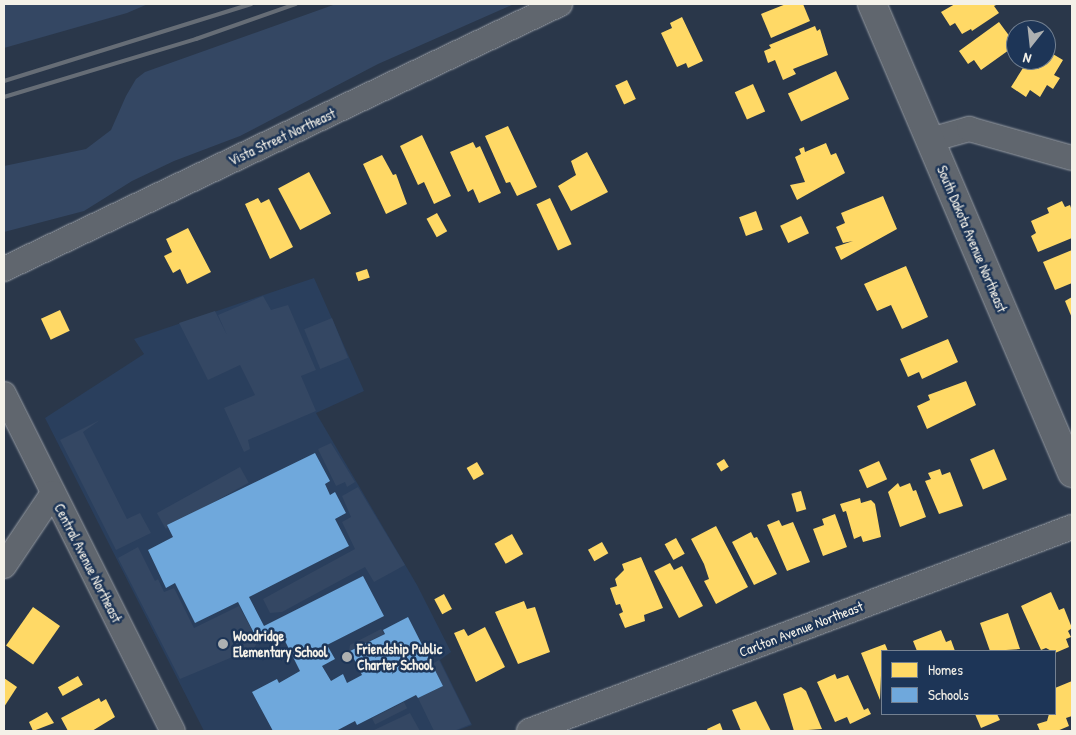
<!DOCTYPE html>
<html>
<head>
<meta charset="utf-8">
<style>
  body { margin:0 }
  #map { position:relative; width:1076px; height:735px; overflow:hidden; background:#2a374a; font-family:"Patrick Hand",sans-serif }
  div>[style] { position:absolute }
  .built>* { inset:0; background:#2a3f5d }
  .green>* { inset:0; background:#344763; transform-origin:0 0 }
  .homes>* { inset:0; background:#ffd966; transform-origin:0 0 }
  .schools>* { inset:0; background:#6fa8dc }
  .roads { filter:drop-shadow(0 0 1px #979ca3) drop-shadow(0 0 1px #979ca3) }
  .street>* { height:24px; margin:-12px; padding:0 12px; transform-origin:12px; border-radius:12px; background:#60666e }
  .primary>* { height:28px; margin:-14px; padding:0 14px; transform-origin:14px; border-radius:14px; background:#60666e }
  .rail>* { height:4px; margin:-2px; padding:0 2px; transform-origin:2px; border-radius:2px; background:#666d76 }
  .dots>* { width:14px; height:14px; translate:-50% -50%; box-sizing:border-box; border:2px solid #1d3557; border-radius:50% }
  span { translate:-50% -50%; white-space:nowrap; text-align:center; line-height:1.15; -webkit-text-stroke:5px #1d3557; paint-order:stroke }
  .street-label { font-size:14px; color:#f4f1e8 }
  .poi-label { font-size:14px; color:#f4f1e8; font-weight:700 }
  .left { translate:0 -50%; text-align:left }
  .frame { position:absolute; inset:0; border:5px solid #f4f1e8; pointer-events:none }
  .legend { position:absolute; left:881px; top:650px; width:175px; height:65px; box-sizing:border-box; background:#1d3557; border:1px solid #738091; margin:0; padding:6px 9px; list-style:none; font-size:15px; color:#f4f1e8 }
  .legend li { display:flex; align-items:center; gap:10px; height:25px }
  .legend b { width:25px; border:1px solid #738091 }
  .north { position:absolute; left:1006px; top:20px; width:50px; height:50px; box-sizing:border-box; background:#1d3557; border:1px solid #738091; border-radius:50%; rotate:196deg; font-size:14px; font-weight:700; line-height:20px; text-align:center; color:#f4f1e8 }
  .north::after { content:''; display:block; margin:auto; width:18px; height:22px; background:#adb0b1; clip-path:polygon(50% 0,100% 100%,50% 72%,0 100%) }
</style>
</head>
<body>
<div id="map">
  <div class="built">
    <i style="clip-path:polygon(314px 278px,364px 391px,316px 413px,417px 585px,451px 652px,440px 660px,472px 725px,456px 731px,204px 731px,45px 418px,144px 354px,134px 339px)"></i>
  </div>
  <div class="green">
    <i style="clip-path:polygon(4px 4px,148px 4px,127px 13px,4px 48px)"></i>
    <i style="clip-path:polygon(336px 4px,514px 4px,378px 64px,240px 136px,174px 161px,132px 181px,84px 211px,4px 232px,4px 166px,86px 149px,111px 130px,126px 96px,136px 79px,145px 72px)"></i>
    <i style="clip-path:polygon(263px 296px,271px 310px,288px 305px,316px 370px,301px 376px,316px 411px,248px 440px,250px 449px,244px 452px,224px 408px,255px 395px,240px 365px,208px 380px,179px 323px,215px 311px,227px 335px,218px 315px)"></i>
    <i style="left:332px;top:318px;width:43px;height:30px;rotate:68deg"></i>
    <i style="clip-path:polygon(100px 420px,83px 432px,127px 519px,140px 513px,151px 533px,116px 550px,60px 440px)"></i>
    <i style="clip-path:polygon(331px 443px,355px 482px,347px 487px,345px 482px,336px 486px,318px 449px)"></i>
    <i style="left:240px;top:467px;width:18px;height:95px;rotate:61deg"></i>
    <i style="clip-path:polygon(358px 487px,405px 565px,374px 582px,365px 567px,282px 612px,270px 613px,263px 599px,355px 549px,342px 522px,351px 517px,342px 496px)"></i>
    <i style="clip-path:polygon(138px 547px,155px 581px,158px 579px,164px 592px,174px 588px,194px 628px,239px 606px,258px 641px,254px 648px,180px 679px,118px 558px)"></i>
    <i style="clip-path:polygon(381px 629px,384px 634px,349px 651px,350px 645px)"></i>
    <i style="clip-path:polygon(439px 660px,471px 724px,454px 731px,434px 731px,418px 698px,443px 686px,432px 664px)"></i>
    <i style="left:404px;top:702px;width:7px;height:36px;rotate:63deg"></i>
    <i style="clip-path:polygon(410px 713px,420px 731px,374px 731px,374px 730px)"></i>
  </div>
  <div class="homes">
    <i style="clip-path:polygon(786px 4px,803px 4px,810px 21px,771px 38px,761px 14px)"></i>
    <i style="clip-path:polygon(955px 4px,998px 4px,994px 6px,999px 13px,972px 31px,971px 29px,962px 34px,955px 23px,950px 26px,941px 12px)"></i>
    <i style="clip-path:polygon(682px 17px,703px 61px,688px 68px,686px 63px,677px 67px,661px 33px,672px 28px,670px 23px)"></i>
    <i style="clip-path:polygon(999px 22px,1016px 45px,981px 70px,974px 60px,968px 64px,959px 51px)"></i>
    <i style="clip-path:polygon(815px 26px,817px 31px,820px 29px,828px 55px,793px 69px,796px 74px,783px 80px,775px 60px,768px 63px,764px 51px,771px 48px,769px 45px)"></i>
    <i style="clip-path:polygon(1046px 50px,1063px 60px,1054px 75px,1060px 78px,1053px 89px,1047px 85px,1040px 97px,1030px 90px,1026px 97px,1011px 87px,1028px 60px,1046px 60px)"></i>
    <i style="left:836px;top:71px;width:31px;height:53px;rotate:65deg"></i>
    <i style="left:627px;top:80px;width:21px;height:13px;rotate:65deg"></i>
    <i style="left:753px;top:84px;width:30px;height:20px;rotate:66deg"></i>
    <i style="clip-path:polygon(508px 126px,537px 187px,517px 196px,510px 182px,506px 183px,485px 136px)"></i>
    <i style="clip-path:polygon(422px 135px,451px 196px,434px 204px,424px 182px,418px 185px,400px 146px)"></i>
    <i style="clip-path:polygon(473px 142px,476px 148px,480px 146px,501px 193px,479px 203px,473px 189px,468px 192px,450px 152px)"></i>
    <i style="clip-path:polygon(826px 143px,831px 155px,836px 153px,845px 173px,797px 200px,790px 185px,805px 182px,795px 157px,801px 154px,799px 149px,804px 147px,805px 152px)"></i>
    <i style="clip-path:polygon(587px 152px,608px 192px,571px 211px,558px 186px,576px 175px,571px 161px)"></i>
    <i style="clip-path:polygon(382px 155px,393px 175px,396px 174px,407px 204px,386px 214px,363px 164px)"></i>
    <i style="left:309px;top:172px;width:47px;height:35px;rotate:62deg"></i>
    <i style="clip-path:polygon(883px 196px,897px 229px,841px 260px,835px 247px,853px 241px,843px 243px,836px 227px,845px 223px,841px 213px)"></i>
    <i style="clip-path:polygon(258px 198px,261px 203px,269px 199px,293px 247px,270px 259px,245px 204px)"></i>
    <i style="left:550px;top:198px;width:51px;height:15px;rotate:65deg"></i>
    <i style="clip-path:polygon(1062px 201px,1065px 207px,1070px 205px,1072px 211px,1072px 238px,1038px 252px,1031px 236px,1036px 233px,1031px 221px,1049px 213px,1047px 208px)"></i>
    <i style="left:756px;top:211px;width:20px;height:18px;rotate:70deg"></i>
    <i style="left:437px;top:213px;width:21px;height:12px;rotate:61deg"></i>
    <i style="left:801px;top:216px;width:19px;height:23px;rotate:65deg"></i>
    <i style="clip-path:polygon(188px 228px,211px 272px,187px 284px,180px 269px,173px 273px,164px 256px,172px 252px,166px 239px)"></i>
    <i style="clip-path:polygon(1072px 250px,1072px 283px,1055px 290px,1043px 262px)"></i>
    <i style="clip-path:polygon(906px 266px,928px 317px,902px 329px,891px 305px,877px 311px,864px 284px)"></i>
    <i style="left:367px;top:269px;width:9px;height:12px;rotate:72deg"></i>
    <i style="clip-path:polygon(1072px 297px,1072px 318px,1065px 301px)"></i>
    <i style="left:60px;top:310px;width:23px;height:21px;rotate:65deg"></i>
    <i style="clip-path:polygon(948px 339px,958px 362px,922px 379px,919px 372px,908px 377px,900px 359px)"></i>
    <i style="clip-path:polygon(966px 381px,976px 405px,927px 429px,917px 406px,930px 400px,928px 395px)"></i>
    <i style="left:994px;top:449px;width:33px;height:26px;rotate:67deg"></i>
    <i style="left:724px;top:459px;width:9px;height:9px;rotate:58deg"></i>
    <i style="left:879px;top:461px;width:20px;height:22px;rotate:66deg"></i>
    <i style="left:477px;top:462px;width:14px;height:12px;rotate:60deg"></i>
    <i style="clip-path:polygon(940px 469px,942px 475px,950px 472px,963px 506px,939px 514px,925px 481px,931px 479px,928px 473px)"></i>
    <i style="clip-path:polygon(898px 483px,900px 487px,910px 483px,913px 491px,916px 490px,926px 517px,900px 527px,888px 492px)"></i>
    <i style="left:801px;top:491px;width:19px;height:10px;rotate:74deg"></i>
    <i style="clip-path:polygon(860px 498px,861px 503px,871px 500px,875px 504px,881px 537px,863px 542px,861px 536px,854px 539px,846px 511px,843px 512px,840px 504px)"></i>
    <i style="clip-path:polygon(835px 514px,847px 547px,823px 556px,813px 529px,824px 525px,822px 519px)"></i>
    <i style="clip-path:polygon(779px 520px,782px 526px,793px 522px,810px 562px,787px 571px,767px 525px)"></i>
    <i style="clip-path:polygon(716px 526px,748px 587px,716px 604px,704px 581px,709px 579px,704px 564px,691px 539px)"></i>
    <i style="clip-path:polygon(751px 532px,754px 538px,757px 537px,777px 574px,754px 585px,732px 542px)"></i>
    <i style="left:512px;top:534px;width:23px;height:20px;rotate:61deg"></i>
    <i style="left:676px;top:538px;width:18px;height:13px;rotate:61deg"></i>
    <i style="left:602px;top:542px;width:13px;height:16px;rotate:61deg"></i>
    <i style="clip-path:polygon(641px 557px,663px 608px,644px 615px,645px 621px,625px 628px,619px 614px,623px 612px,620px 604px,616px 605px,610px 588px,617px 586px,615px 579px,624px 570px,622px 564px)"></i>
    <i style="clip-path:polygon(670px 563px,674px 570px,682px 566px,703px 606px,679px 618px,654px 571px)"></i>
    <i style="clip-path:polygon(1051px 592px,1059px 610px,1064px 608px,1072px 628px,1068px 631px,1071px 637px,1066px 639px,1069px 647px,1055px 653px,1046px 648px,1041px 650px,1021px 606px)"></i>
    <i style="left:444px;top:594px;width:17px;height:11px;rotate:62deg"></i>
    <i style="clip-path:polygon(524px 601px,527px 609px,535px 607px,550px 652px,518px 664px,495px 612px)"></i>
    <i style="left:33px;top:607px;width:33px;height:47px;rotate:35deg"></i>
    <i style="clip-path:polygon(1008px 613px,1020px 649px,990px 651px,980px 623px)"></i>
    <i style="clip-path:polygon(485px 627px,505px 667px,476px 682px,454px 633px,464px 629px,468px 636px)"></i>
    <i style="clip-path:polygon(941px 630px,946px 642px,951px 640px,955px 651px,917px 651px,913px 641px)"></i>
    <i style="clip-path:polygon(885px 644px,888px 651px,882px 651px,880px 700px,861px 653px)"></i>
    <i style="clip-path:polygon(835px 674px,837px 679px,848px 675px,864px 710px,868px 708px,871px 714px,850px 724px,847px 717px,835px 722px,817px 682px)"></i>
    <i style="left:78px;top:676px;width:10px;height:23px;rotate:61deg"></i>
    <i style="clip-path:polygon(4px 678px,17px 687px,4px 707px)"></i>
    <i style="clip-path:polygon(1072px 681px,1072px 716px,1066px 718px,1069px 726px,1057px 731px,1040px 731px,1037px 724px,1047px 721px,1049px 714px,1055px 714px,1055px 688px)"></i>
    <i style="clip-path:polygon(801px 687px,806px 691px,822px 729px,794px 731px,783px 694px)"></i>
    <i style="clip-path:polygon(99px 698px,101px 702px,106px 699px,115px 717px,92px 731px,68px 731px,61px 718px)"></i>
    <i style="clip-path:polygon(756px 701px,771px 731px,741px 731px,732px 710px)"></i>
    <i style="clip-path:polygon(47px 712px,54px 723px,33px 731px,29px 722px)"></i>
    <i style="clip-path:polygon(975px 714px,997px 714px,1000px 720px,981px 728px)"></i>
    <i style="clip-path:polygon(720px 723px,723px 731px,708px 731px,707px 729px)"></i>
  </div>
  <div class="schools">
    <i style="clip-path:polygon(315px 453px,330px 481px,325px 484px,330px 495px,335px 492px,346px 513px,335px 519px,349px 546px,249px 597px,264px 626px,363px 576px,384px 616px,327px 645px,335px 659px,322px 666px,331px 681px,343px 674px,347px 683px,362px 675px,350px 651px,385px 634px,383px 630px,408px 617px,443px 686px,418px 698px,416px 695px,357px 725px,355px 721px,336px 731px,273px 731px,252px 692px,277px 679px,279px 683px,300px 671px,280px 631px,258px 641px,238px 602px,195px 623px,175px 583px,166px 588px,148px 550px,173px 537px,167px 525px)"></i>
  </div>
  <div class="roads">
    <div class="street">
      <i style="left:930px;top:140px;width:41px;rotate:-15.8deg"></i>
      <i style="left:969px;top:129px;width:107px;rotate:15.7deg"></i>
      <i style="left:4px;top:269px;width:616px;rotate:-25.48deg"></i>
      <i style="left:4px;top:394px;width:377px;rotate:63.4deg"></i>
      <i style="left:4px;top:566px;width:88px;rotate:-56.1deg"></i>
      <i style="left:529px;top:731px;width:580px;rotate:-20.59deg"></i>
    </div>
    <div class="primary">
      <i style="left:872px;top:4px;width:510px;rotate:66.9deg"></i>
    </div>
  </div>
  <div class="rail">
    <i style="left:4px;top:81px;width:259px;rotate:-17.3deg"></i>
    <i style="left:4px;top:97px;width:201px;rotate:-16.8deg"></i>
    <i style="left:196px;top:39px;width:106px;rotate:-19.3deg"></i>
  </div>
  <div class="dots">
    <i style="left:223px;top:644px;background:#adb0b1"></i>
    <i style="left:347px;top:657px;background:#adb0b1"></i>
  </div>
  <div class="street-label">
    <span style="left:282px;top:137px;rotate:-25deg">Vista Street Northeast</span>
    <span style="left:972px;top:239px;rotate:67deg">South Dakota Avenue Northeast</span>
    <span style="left:88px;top:563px;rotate:63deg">Central Avenue Northeast</span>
    <span style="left:801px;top:629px;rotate:-21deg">Carlton Avenue Northeast</span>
  </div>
  <div class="poi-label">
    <span class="left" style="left:233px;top:644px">Woodridge<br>Elementary School</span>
    <span class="left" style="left:357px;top:657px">Friendship Public<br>Charter School</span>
  </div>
  <div class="frame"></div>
  <ul class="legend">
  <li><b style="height:14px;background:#ffd966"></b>Homes</li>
  <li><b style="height:14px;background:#6fa8dc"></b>Schools</li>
  </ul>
  <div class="north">N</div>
</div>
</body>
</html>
